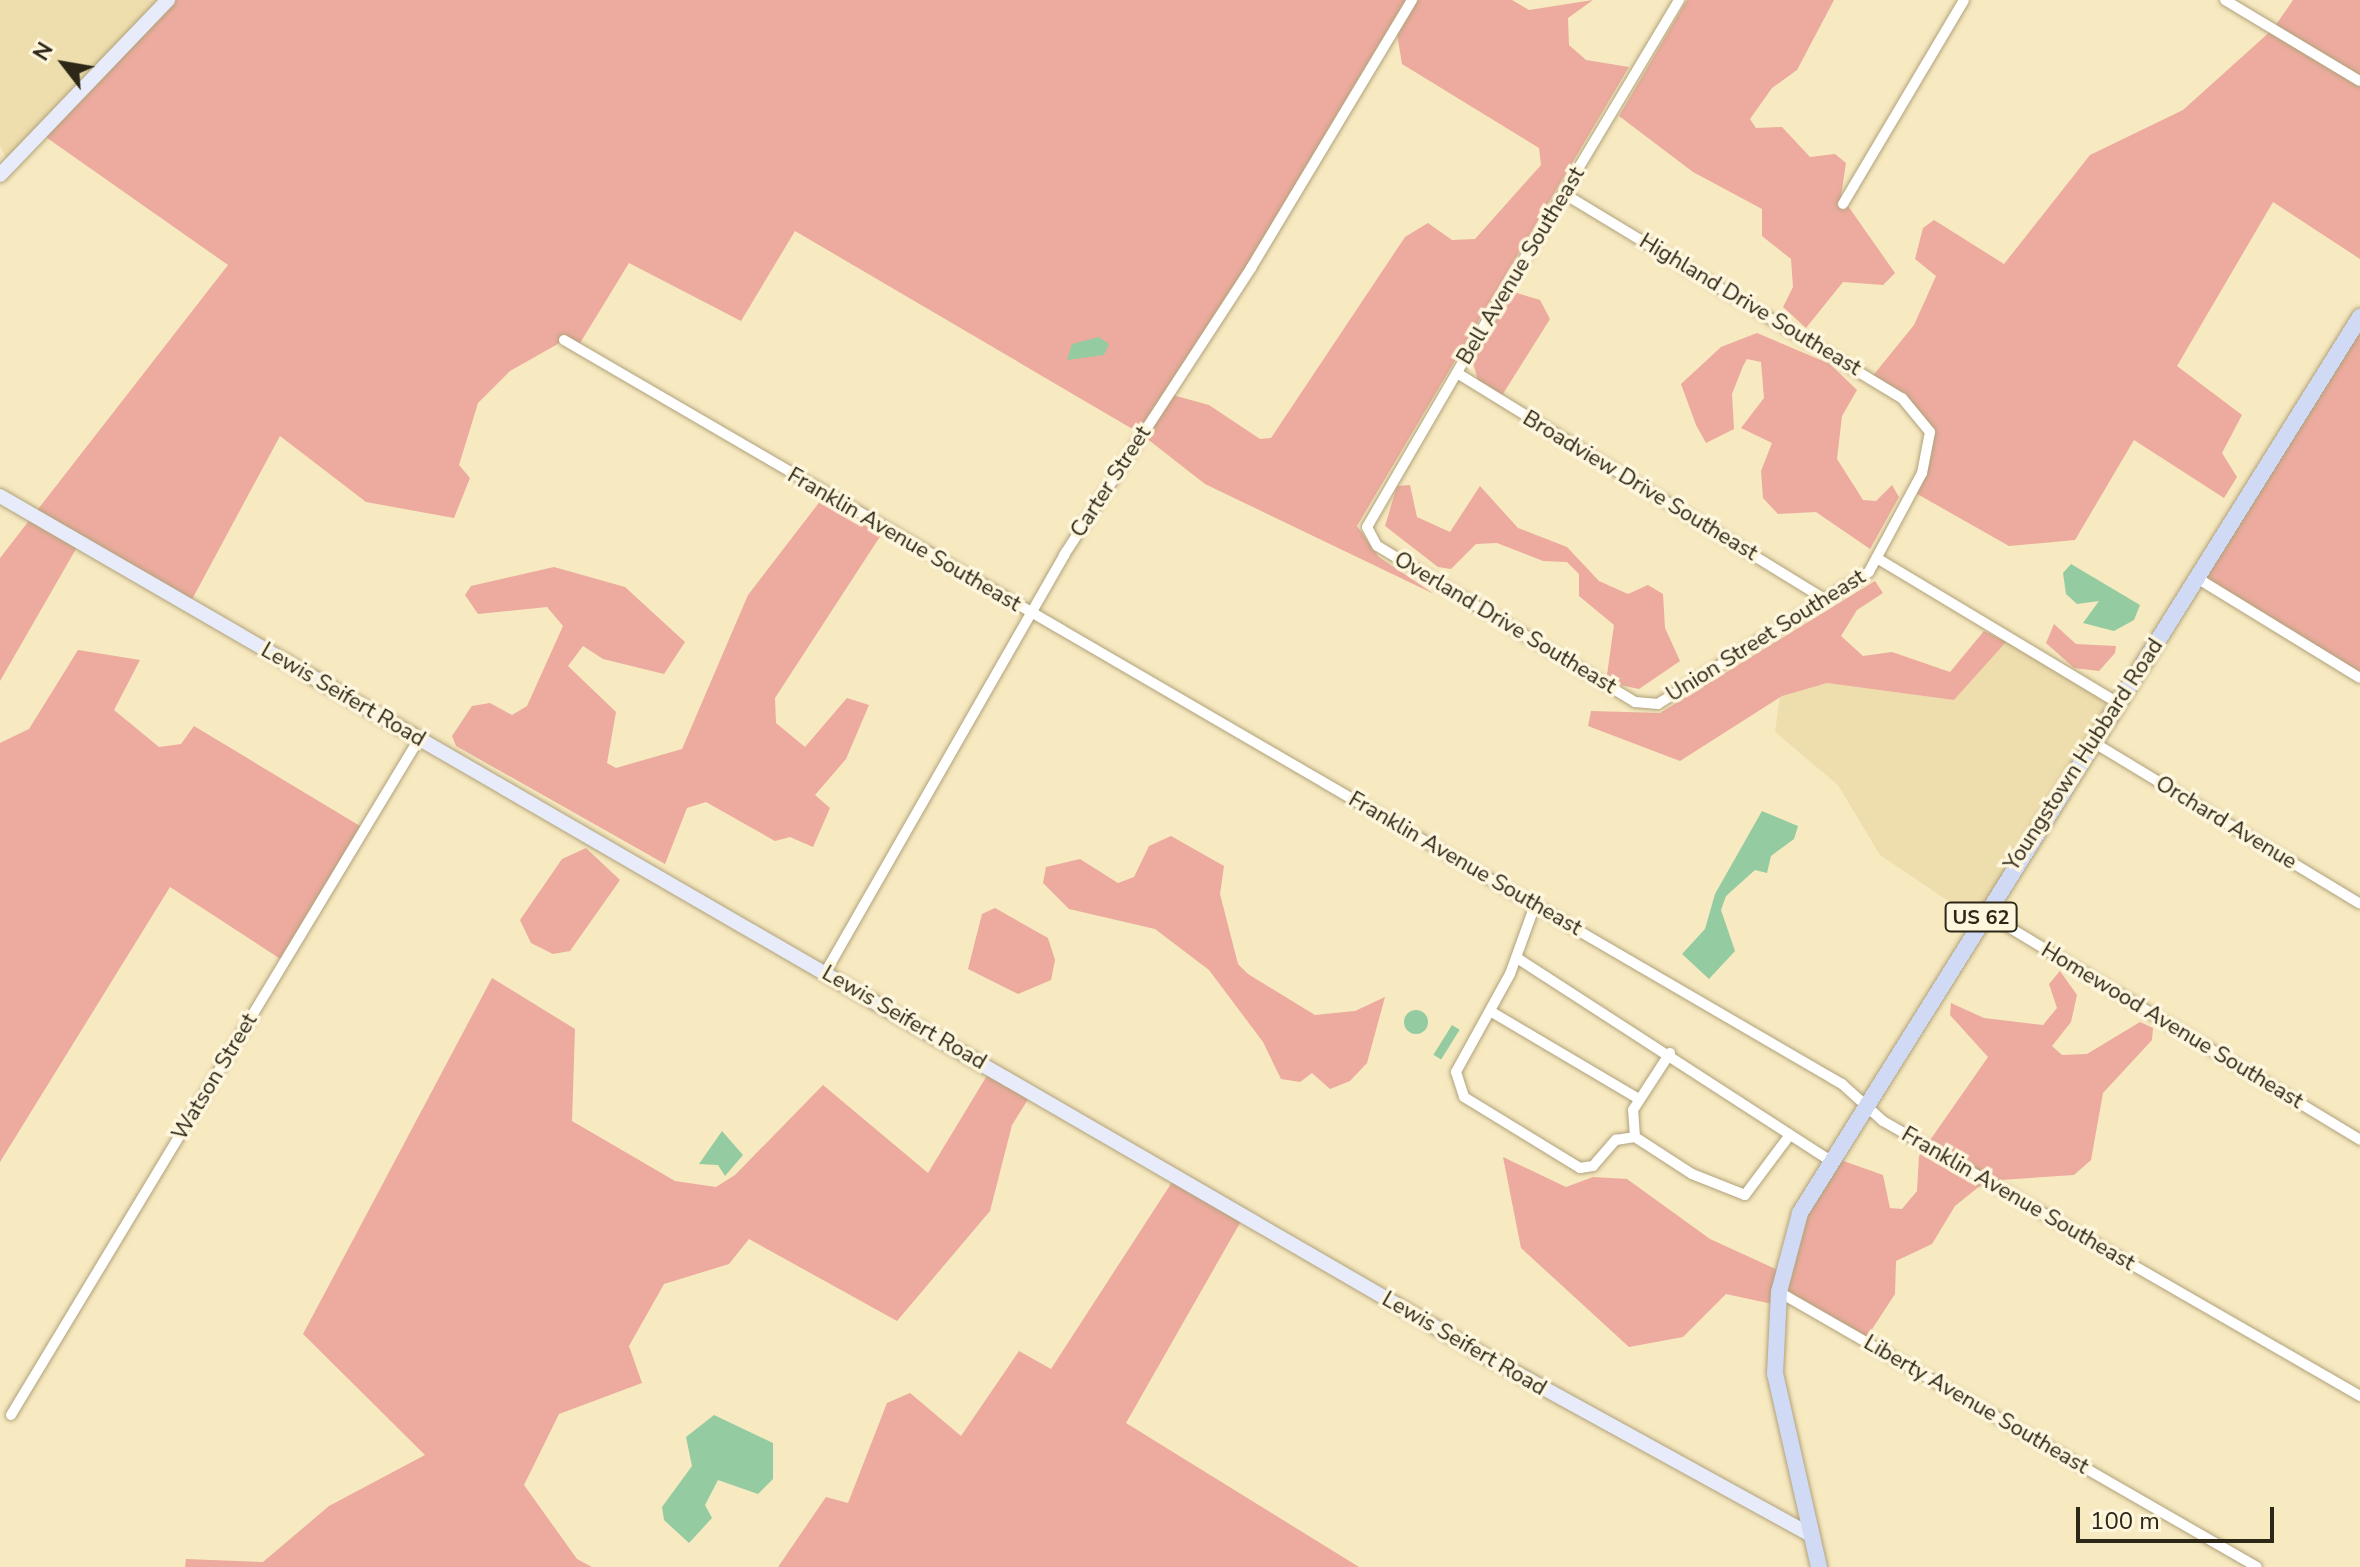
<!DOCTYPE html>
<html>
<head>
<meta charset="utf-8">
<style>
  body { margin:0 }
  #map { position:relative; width:2360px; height:1567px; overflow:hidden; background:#f7e9c0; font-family:"Nunito Sans",sans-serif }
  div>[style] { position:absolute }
  .built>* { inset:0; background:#eeddad }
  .green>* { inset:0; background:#ecab9e }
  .water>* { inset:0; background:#94cba0; transform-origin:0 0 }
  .round { border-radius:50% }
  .roads { filter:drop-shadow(0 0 2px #b0a27b) drop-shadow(0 0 2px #b0a27b) }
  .street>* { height:10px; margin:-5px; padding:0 5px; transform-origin:5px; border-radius:5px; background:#fff }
  .secondary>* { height:14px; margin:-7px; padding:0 7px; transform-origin:7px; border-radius:7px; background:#e8ecfa }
  .primary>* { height:16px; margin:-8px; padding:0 8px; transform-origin:8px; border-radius:8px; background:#d1daf5 }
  span { translate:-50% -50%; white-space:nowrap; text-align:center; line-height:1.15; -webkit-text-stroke:7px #fff6de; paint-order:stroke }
  .shield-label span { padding:2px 6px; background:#fff6de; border:2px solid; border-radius:6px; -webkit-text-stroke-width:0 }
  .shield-label { font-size:20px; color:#2c2717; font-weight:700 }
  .street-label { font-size:22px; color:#2c2717 }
  .north { position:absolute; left:24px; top:24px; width:80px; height:80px; -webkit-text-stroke:6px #fff6de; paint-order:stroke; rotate:301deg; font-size:22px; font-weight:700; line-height:32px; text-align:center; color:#2c2717 }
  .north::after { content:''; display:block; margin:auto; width:28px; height:36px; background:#2c2717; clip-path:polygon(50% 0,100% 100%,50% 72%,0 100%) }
  .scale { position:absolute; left:2076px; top:1507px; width:198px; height:36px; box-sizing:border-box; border:4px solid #2c2717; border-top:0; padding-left:10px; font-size:24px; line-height:28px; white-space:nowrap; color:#2c2717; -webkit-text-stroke:6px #fff6de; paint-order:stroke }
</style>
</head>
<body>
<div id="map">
  <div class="built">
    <i style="clip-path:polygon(0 0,168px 0,10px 165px,0 146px)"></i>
    <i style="clip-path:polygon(2009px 638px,2116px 702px,1978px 921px,1880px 855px,1838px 785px,1775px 732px,1780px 696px,1827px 683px,1954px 700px)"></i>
  </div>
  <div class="green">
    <i style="clip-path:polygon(168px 0,1412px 0,1169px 394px,1209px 405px,1260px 439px,1271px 438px,1405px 237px,1428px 223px,1452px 240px,1475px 239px,1541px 165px,1539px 148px,1402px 64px,1397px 34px,1417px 0,1512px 0,1529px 10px,1593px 0,1568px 18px,1569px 45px,1586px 60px,1629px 67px,1357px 526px,1379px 557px,1434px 594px,1205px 484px,1141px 434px,795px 231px,741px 321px,629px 263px,577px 348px,563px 341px,510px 371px,478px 403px,459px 465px,470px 478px,454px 518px,366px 502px,280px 436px,189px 605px,80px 542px,0 681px,0 558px,228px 265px,40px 133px)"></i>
    <i style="clip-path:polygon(1687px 0,1834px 0,1797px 70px,1772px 88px,1750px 119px,1756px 128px,1782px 127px,1810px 157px,1835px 154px,1846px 163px,1841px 196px,1895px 273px,1883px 285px,1843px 282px,1806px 328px,1783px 307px,1793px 287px,1791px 259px,1762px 236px,1762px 209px,1693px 172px,1619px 116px)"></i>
    <i style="clip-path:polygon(2293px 0,2360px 0,2360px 259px,2273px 202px,2177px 366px,2242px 415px,2222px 453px,2237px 477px,2224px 498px,2134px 440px,2075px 540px,2009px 546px,1912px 491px,1928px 426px,1871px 378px,1914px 325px,1936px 276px,1915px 259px,1923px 228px,1934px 220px,2004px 264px,2090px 155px,2183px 110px,2273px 29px)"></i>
    <i style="clip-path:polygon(1510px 291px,1540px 300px,1550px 319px,1501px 397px,1478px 381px,1472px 359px)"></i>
    <i style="clip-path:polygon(2360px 317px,2360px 678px,2197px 578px)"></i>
    <i style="clip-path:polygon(1757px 333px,1830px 364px,1857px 390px,1842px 416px,1837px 459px,1863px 500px,1876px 501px,1892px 485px,1899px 497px,1870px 549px,1816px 512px,1778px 514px,1763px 498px,1761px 471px,1772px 443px,1741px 428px,1764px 398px,1761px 362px,1747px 359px,1743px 366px,1732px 394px,1734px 429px,1706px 443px,1696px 425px,1681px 384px,1721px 347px)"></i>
    <i style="clip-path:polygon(1410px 485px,1417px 517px,1450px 532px,1480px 486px,1518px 528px,1567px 547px,1599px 581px,1628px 594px,1648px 585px,1663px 594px,1665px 628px,1680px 661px,1639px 689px,1606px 682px,1614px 625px,1579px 596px,1579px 574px,1567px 562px,1543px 561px,1497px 543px,1476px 544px,1451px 569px,1438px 567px,1385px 526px,1397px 486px)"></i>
    <i style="clip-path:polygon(821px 500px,881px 535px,775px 698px,776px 723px,805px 747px,847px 698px,869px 705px,846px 759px,815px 795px,830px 808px,813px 847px,790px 837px,775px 841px,706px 802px,687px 808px,665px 864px,456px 746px,452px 736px,472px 706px,490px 703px,512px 715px,527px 706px,563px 626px,547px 607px,478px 614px,465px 595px,471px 586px,554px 567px,625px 587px,685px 642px,664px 674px,603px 659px,583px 646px,568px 666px,616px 712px,607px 763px,616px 768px,682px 749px,748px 595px)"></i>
    <i style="clip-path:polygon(1875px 581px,1883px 593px,1857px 610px,1841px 636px,1863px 656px,1892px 652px,1950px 672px,1984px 631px,2006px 642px,1954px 700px,1827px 683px,1782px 696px,1680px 761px,1588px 726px,1591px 711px,1660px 713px)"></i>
    <i style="clip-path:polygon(2054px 624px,2076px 644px,2116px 646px,2115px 653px,2099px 671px,2074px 668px,2046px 643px)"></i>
    <i style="clip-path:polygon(78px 650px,140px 660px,114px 710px,159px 747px,181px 744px,194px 726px,365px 829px,285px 962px,170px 887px,0 1162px,0 743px,29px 729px)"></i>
    <i style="clip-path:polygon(1171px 836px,1224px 866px,1220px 894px,1238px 964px,1248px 974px,1315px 1015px,1355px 1011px,1385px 997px,1367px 1063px,1350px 1081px,1330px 1089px,1312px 1073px,1300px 1082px,1281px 1079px,1263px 1042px,1209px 970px,1155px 929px,1069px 909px,1043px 883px,1046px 867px,1080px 859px,1118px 883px,1134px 877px,1149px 846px)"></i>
    <i style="clip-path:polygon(586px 848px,620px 880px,570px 951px,553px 954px,531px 943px,520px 920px,562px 859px)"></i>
    <i style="clip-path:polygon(995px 908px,1048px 938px,1055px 960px,1051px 980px,1018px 994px,968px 969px,982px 914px)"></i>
    <i style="clip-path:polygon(2060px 971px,2077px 995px,2071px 1022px,2052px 1046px,2062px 1055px,2087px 1054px,2140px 1022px,2153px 1028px,2152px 1040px,2103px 1093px,2091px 1160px,2074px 1175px,1986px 1181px,1955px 1206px,1932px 1244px,1896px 1261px,1895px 1294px,1865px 1340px,1780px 1293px,1777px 1305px,1726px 1294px,1683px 1337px,1629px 1347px,1521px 1248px,1503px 1157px,1566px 1187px,1593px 1177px,1627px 1179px,1710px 1239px,1782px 1272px,1800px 1213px,1838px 1159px,1883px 1175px,1890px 1208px,1902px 1209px,1917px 1191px,1919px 1156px,1988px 1057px,1950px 1015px,1951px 1003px,1984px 1018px,2043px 1025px,2057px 1008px,2049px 984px)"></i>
    <i style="clip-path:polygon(492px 978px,575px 1029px,572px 1121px,675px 1181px,716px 1187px,735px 1175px,823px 1085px,928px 1173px,991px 1069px,1032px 1093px,1012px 1125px,990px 1211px,897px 1321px,749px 1239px,729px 1264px,664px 1284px,629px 1346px,642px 1383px,559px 1414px,524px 1485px,577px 1559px,592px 1567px,185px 1567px,186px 1559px,263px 1562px,329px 1506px,425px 1455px,303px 1334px)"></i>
    <i style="clip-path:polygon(1176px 1176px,1244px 1216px,1126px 1423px,1359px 1567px,778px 1567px,826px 1497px,848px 1503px,887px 1403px,910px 1393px,961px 1436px,1019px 1351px,1051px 1369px)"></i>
  </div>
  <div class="water">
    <i style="clip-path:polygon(1099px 337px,1109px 344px,1104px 355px,1067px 360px,1072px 344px)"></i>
    <i style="clip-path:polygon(2071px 564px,2140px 605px,2134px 620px,2114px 631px,2083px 623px,2099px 601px,2077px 604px,2066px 594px,2063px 573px)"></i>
    <i style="clip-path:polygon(1762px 811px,1798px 826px,1794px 839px,1771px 856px,1767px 873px,1755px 870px,1726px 896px,1721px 910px,1735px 951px,1709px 979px,1682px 954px,1705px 929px,1715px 894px)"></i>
    <i class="round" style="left:1404px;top:1010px;width:24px;height:24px"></i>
    <i style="left:1452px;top:1025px;width:9px;height:35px;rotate:32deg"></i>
    <i style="clip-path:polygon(722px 1131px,743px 1155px,725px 1176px,718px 1165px,699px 1164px)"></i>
    <i style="clip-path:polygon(714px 1415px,773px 1443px,773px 1479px,758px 1494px,718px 1480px,705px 1505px,712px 1518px,689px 1543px,664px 1520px,662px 1507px,692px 1466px,686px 1437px)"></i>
  </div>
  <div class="roads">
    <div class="street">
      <i style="left:2225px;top:0;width:157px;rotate:31deg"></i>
      <i style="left:1563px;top:193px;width:396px;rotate:31.2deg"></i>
      <i style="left:1902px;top:398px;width:44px;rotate:50.5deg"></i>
      <i style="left:1930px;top:432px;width:42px;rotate:101deg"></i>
      <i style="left:1922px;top:473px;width:112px;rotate:118.2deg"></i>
      <i style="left:1869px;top:572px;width:249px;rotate:148deg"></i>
      <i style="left:1658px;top:704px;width:23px;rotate:-175deg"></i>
      <i style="left:1635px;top:702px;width:301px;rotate:-148.8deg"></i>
      <i style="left:1377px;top:546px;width:21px;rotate:-118deg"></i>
      <i style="left:1367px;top:527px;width:227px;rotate:-59.8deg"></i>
      <i style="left:1481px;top:331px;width:386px;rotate:-59.1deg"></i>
      <i style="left:1843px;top:204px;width:237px;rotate:-59.3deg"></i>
      <i style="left:564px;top:340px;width:1479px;rotate:30.21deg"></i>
      <i style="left:1842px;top:1084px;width:55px;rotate:42.1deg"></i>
      <i style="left:1883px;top:1121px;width:551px;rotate:29.96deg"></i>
      <i style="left:1457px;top:373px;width:431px;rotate:31.6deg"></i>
      <i style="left:1880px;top:560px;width:275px;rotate:31deg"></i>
      <i style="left:2197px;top:578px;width:191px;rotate:31.5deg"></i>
      <i style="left:2093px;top:742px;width:312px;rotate:31.2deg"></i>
      <i style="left:1535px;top:905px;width:73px;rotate:109.9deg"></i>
      <i style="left:1510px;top:974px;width:112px;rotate:118.9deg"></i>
      <i style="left:1456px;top:1072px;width:26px;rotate:72deg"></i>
      <i style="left:1464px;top:1097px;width:136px;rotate:31.5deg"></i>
      <i style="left:1580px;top:1168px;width:13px;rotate:-9deg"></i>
      <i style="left:1593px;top:1166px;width:35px;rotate:-49deg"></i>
      <i style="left:1616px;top:1140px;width:19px;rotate:-9deg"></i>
      <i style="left:1635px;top:1137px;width:68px;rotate:33deg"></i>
      <i style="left:1692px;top:1174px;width:57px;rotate:21.6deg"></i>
      <i style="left:1745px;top:1195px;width:74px;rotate:-53.3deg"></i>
      <i style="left:1984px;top:912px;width:440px;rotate:31.2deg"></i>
      <i style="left:1517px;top:958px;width:370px;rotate:32.9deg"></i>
      <i style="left:825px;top:973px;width:482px;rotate:-60.2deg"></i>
      <i style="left:1064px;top:555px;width:343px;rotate:-56.9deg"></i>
      <i style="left:1251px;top:268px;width:313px;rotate:-59deg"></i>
      <i style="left:1490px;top:1011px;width:173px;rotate:30.6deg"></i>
      <i style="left:1635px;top:1137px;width:27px;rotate:-94deg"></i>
      <i style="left:1633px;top:1110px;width:68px;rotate:-57deg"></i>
      <i style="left:1779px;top:1292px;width:551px;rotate:29.91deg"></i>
      <i style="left:11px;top:1415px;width:790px;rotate:-58.89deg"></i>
    </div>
    <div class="secondary">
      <i style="left:0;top:175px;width:243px;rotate:-46.2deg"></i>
      <i style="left:0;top:496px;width:1721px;rotate:30.07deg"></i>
      <i style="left:1489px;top:1358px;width:367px;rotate:28.8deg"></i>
    </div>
    <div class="primary">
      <i style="left:1819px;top:1567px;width:198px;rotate:-102.8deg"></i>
      <i style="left:1775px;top:1374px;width:82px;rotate:-87.2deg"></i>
      <i style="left:1779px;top:1292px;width:82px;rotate:-75.1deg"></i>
      <i style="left:1800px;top:1213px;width:1057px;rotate:-57.99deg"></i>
    </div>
  </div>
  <div class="shield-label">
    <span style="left:1981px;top:917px">US 62</span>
  </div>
  <div class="street-label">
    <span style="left:1521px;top:266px;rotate:-59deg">Bell Avenue Southeast</span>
    <span style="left:1750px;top:305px;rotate:31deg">Highland Drive Southeast</span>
    <span style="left:1111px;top:482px;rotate:-57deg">Carter Street</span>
    <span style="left:1640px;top:486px;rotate:31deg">Broadview Drive Southeast</span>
    <span style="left:904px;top:540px;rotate:30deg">Franklin Avenue Southeast</span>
    <span style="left:1505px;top:623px;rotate:31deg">Overland Drive Southeast</span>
    <span style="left:1766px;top:636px;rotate:-32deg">Union Street Southeast</span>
    <span style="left:343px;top:695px;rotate:30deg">Lewis Seifert Road</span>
    <span style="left:2084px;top:755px;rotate:-57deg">Youngstown Hubbard Road</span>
    <span style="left:2226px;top:823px;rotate:31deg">Orchard Avenue</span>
    <span style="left:1465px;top:864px;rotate:30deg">Franklin Avenue Southeast</span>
    <span style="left:904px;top:1018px;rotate:30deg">Lewis Seifert Road</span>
    <span style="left:2172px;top:1026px;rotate:31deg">Homewood Avenue Southeast</span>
    <span style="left:215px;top:1077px;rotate:-59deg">Watson Street</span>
    <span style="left:2018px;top:1199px;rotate:30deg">Franklin Avenue Southeast</span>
    <span style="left:1464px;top:1344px;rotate:30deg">Lewis Seifert Road</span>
    <span style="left:1976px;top:1405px;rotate:30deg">Liberty Avenue Southeast</span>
  </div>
  <div class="north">N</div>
  <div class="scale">100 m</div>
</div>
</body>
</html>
